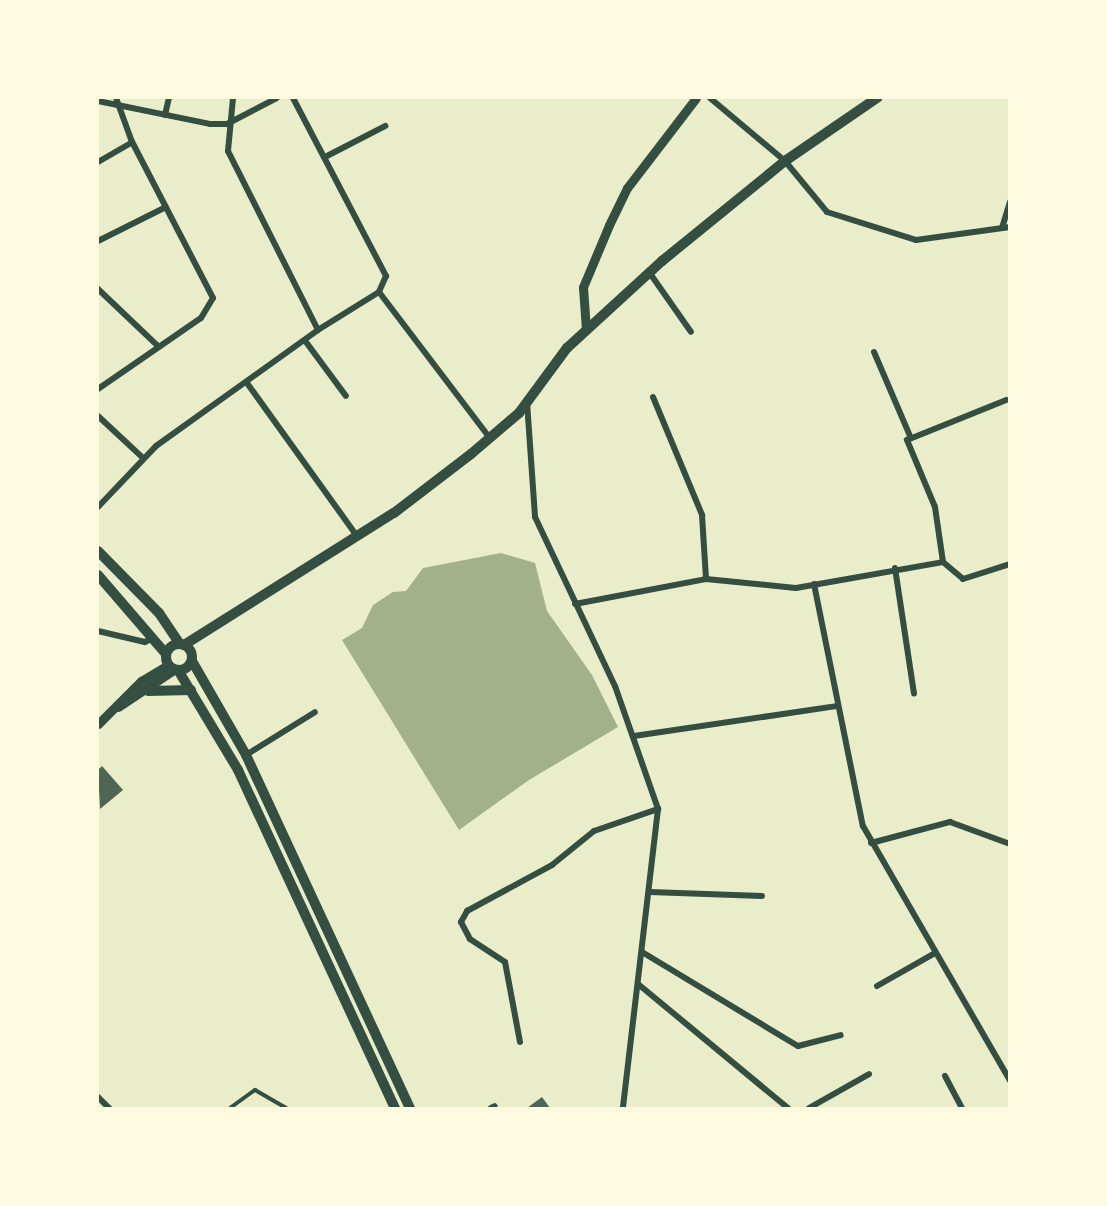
<!DOCTYPE html>
<html>
<head>
<meta charset="utf-8">
<style>
  body { margin:0 }
  #map { position:relative; width:1107px; height:1206px; overflow:hidden; background:#e9edc9; font-family:Montserrat,sans-serif }
  div>[style] { position:absolute }
  .water>* { inset:0; background:#a3b18a }
  .building>* { inset:0; background:#4f6655 }
  .service>* { height:4px; margin:-2px; padding:0 2px; transform-origin:2px; border-radius:2px; background:#344e41 }
  .minor>* { height:6px; margin:-3px; padding:0 3px; transform-origin:3px; border-radius:3px; background:#344e41 }
  .tertiary>* { height:9px; margin:-4.5px; padding:0 4.5px; transform-origin:4.5px; border-radius:4.5px; background:#344e41 }
  .secondary>* { height:10px; margin:-5px; padding:0 5px; transform-origin:5px; border-radius:5px; background:#344e41 }
  .secondary>.ring { margin:-5px; padding:0; box-sizing:content-box; background:none; border:10px solid #344e41; border-radius:50% }
  span { translate:-50% -50%; white-space:nowrap; text-align:center; line-height:1.15; -webkit-text-stroke:4.5px #fefae0; paint-order:stroke }
  .frame { position:absolute; inset:0; border:99px solid #fefae0; pointer-events:none }
</style>
</head>
<body>
<div id="map">
  <div class="water">
    <i style="clip-path:polygon(501px 553px,535px 563px,547px 611px,592px 675px,618px 727px,529px 780px,459px 830px,342px 640px,362px 628px,373px 605px,393px 592px,406px 591px,423px 568px)"></i>
  </div>
  <div class="building">
    <i style="clip-path:polygon(102px 766px,123px 790px,100px 809px,98px 770px)"></i>
    <i style="clip-path:polygon(542px 1097px,550px 1108px,527px 1108px)"></i>
  </div>
  <div class="service">
    <i style="left:230px;top:1108px;width:31px;rotate:-36deg"></i>
    <i style="left:255px;top:1090px;width:36px;rotate:30deg"></i>
  </div>
  <div class="minor">
    <i style="left:293px;top:98px;width:201px;rotate:62.4deg"></i>
    <i style="left:386px;top:276px;width:17px;rotate:114deg"></i>
    <i style="left:379px;top:292px;width:72px;rotate:148.1deg"></i>
    <i style="left:710px;top:98px;width:98px;rotate:40deg"></i>
    <i style="left:785px;top:161px;width:66px;rotate:50.5deg"></i>
    <i style="left:827px;top:212px;width:93px;rotate:17.5deg"></i>
    <i style="left:916px;top:240px;width:95px;rotate:-7.9deg"></i>
    <i style="left:98px;top:101px;width:114px;rotate:11.6deg"></i>
    <i style="left:210px;top:124px;width:17px"></i>
    <i style="left:227px;top:124px;width:56px;rotate:-27.5deg"></i>
    <i style="left:165px;top:115px;width:17px;rotate:-77deg"></i>
    <i style="left:325px;top:157px;width:68px;rotate:-27.3deg"></i>
    <i style="left:98px;top:162px;width:39px;rotate:-30deg"></i>
    <i style="left:1002px;top:228px;width:27px;rotate:-73deg"></i>
    <i style="left:98px;top:241px;width:76px;rotate:-26.6deg"></i>
    <i style="left:649px;top:272px;width:73px;rotate:55deg"></i>
    <i style="left:98px;top:289px;width:84px;rotate:43.6deg"></i>
    <i style="left:379px;top:292px;width:183px;rotate:52.8deg"></i>
    <i style="left:306px;top:342px;width:67px;rotate:53.5deg"></i>
    <i style="left:874px;top:352px;width:91px;rotate:66.8deg"></i>
    <i style="left:247px;top:383px;width:188px;rotate:54.3deg"></i>
    <i style="left:98px;top:389px;width:125px;rotate:-34.6deg"></i>
    <i style="left:201px;top:318px;width:23px;rotate:-59deg"></i>
    <i style="left:213px;top:298px;width:176px;rotate:-117.4deg"></i>
    <i style="left:132px;top:142px;width:47px;rotate:-110deg"></i>
    <i style="left:653px;top:397px;width:128px;rotate:67.4deg"></i>
    <i style="left:702px;top:515px;width:64px;rotate:86.4deg"></i>
    <i style="left:527px;top:402px;width:115px;rotate:86deg"></i>
    <i style="left:535px;top:517px;width:187px;rotate:64.7deg"></i>
    <i style="left:615px;top:686px;width:130px;rotate:70.7deg"></i>
    <i style="left:658px;top:809px;width:301px;rotate:96.7deg"></i>
    <i style="left:98px;top:416px;width:60px;rotate:43deg"></i>
    <i style="left:98px;top:507px;width:84px;rotate:-46.4deg"></i>
    <i style="left:156px;top:446px;width:199px;rotate:-35.6deg"></i>
    <i style="left:318px;top:330px;width:200px;rotate:-116.7deg"></i>
    <i style="left:228px;top:151px;width:53px;rotate:-84.6deg"></i>
    <i style="left:943px;top:562px;width:56px;rotate:-98.3deg"></i>
    <i style="left:935px;top:507px;width:73px;rotate:-112.7deg"></i>
    <i style="left:907px;top:440px;width:107px;rotate:-22deg"></i>
    <i style="left:895px;top:568px;width:127px;rotate:81.4deg"></i>
    <i style="left:814px;top:584px;width:247px;rotate:78.6deg"></i>
    <i style="left:863px;top:826px;width:294px;rotate:60deg"></i>
    <i style="left:575px;top:604px;width:133px;rotate:-10.8deg"></i>
    <i style="left:706px;top:579px;width:90px;rotate:5.7deg"></i>
    <i style="left:796px;top:588px;width:149px;rotate:-10deg"></i>
    <i style="left:943px;top:562px;width:26px;rotate:40deg"></i>
    <i style="left:963px;top:579px;width:49px;rotate:-17.7deg"></i>
    <i style="left:98px;top:631px;width:48px;rotate:13.2deg"></i>
    <i style="left:145px;top:642px;width:9px;rotate:-27deg"></i>
    <i style="left:634px;top:736px;width:206px;rotate:-8.4deg"></i>
    <i style="left:246px;top:755px;width:81px;rotate:-31.9deg"></i>
    <i style="left:871px;top:843px;width:82px;rotate:-14.9deg"></i>
    <i style="left:950px;top:822px;width:64px;rotate:20.1deg"></i>
    <i style="left:650px;top:892px;width:112px;rotate:2deg"></i>
    <i style="left:642px;top:952px;width:182px;rotate:31.1deg"></i>
    <i style="left:798px;top:1046px;width:44px;rotate:-14.3deg"></i>
    <i style="left:638px;top:984px;width:195px;rotate:39.6deg"></i>
    <i style="left:877px;top:986px;width:67px;rotate:-29.6deg"></i>
    <i style="left:520px;top:1042px;width:81px;rotate:-100.6deg"></i>
    <i style="left:505px;top:962px;width:42px;rotate:-146.7deg"></i>
    <i style="left:470px;top:939px;width:19px;rotate:-118deg"></i>
    <i style="left:461px;top:922px;width:13px;rotate:-61deg"></i>
    <i style="left:467px;top:911px;width:97px;rotate:-28.4deg"></i>
    <i style="left:552px;top:865px;width:54px;rotate:-39deg"></i>
    <i style="left:594px;top:831px;width:68px;rotate:-19deg"></i>
    <i style="left:945px;top:1076px;width:36px;rotate:62deg"></i>
    <i style="left:98px;top:1097px;width:16px;rotate:45deg"></i>
    <i style="left:491px;top:1108px;width:4px;rotate:-27deg"></i>
    <i style="left:809px;top:1108px;width:69px;rotate:-29.5deg"></i>
  </div>
  <div class="tertiary">
    <i style="left:586px;top:330px;width:43px;rotate:-94deg"></i>
    <i style="left:583px;top:287px;width:67px;rotate:-67.2deg"></i>
    <i style="left:609px;top:225px;width:41px;rotate:-64.1deg"></i>
    <i style="left:627px;top:188px;width:113px;rotate:-52.5deg"></i>
    <i style="left:118px;top:707px;width:69px;rotate:-33.7deg"></i>
    <i style="left:98px;top:724px;width:61px;rotate:-45deg"></i>
    <i style="left:141px;top:681px;width:31px;rotate:-31deg"></i>
  </div>
  <div class="secondary">
    <i style="left:98px;top:551px;width:87px;rotate:45.5deg"></i>
    <i style="left:159px;top:613px;width:37px;rotate:56deg"></i>
    <i style="left:98px;top:575px;width:104px;rotate:49.3deg"></i>
    <i class="ring" style="left:166px;top:644px;width:16px;height:16px"></i>
    <i style="left:184px;top:645px;width:248px;rotate:-32.2deg"></i>
    <i style="left:394px;top:513px;width:97px;rotate:-37.5deg"></i>
    <i style="left:471px;top:454px;width:63px;rotate:-40.5deg"></i>
    <i style="left:519px;top:413px;width:81px;rotate:-53.6deg"></i>
    <i style="left:567px;top:348px;width:129px;rotate:-42.5deg"></i>
    <i style="left:662px;top:261px;width:159px;rotate:-39.1deg"></i>
    <i style="left:785px;top:161px;width:112px;rotate:-34.4deg"></i>
    <i style="left:192px;top:661px;width:108px;rotate:60.1deg"></i>
    <i style="left:246px;top:755px;width:389px;rotate:65.1deg"></i>
    <i style="left:178px;top:670px;width:117px;rotate:59deg"></i>
    <i style="left:238px;top:770px;width:373px;rotate:65.1deg"></i>
    <i style="left:148px;top:691px;width:43px;rotate:-1.3deg"></i>
  </div>
  <div class="frame"></div>
</div>
</body>
</html>
